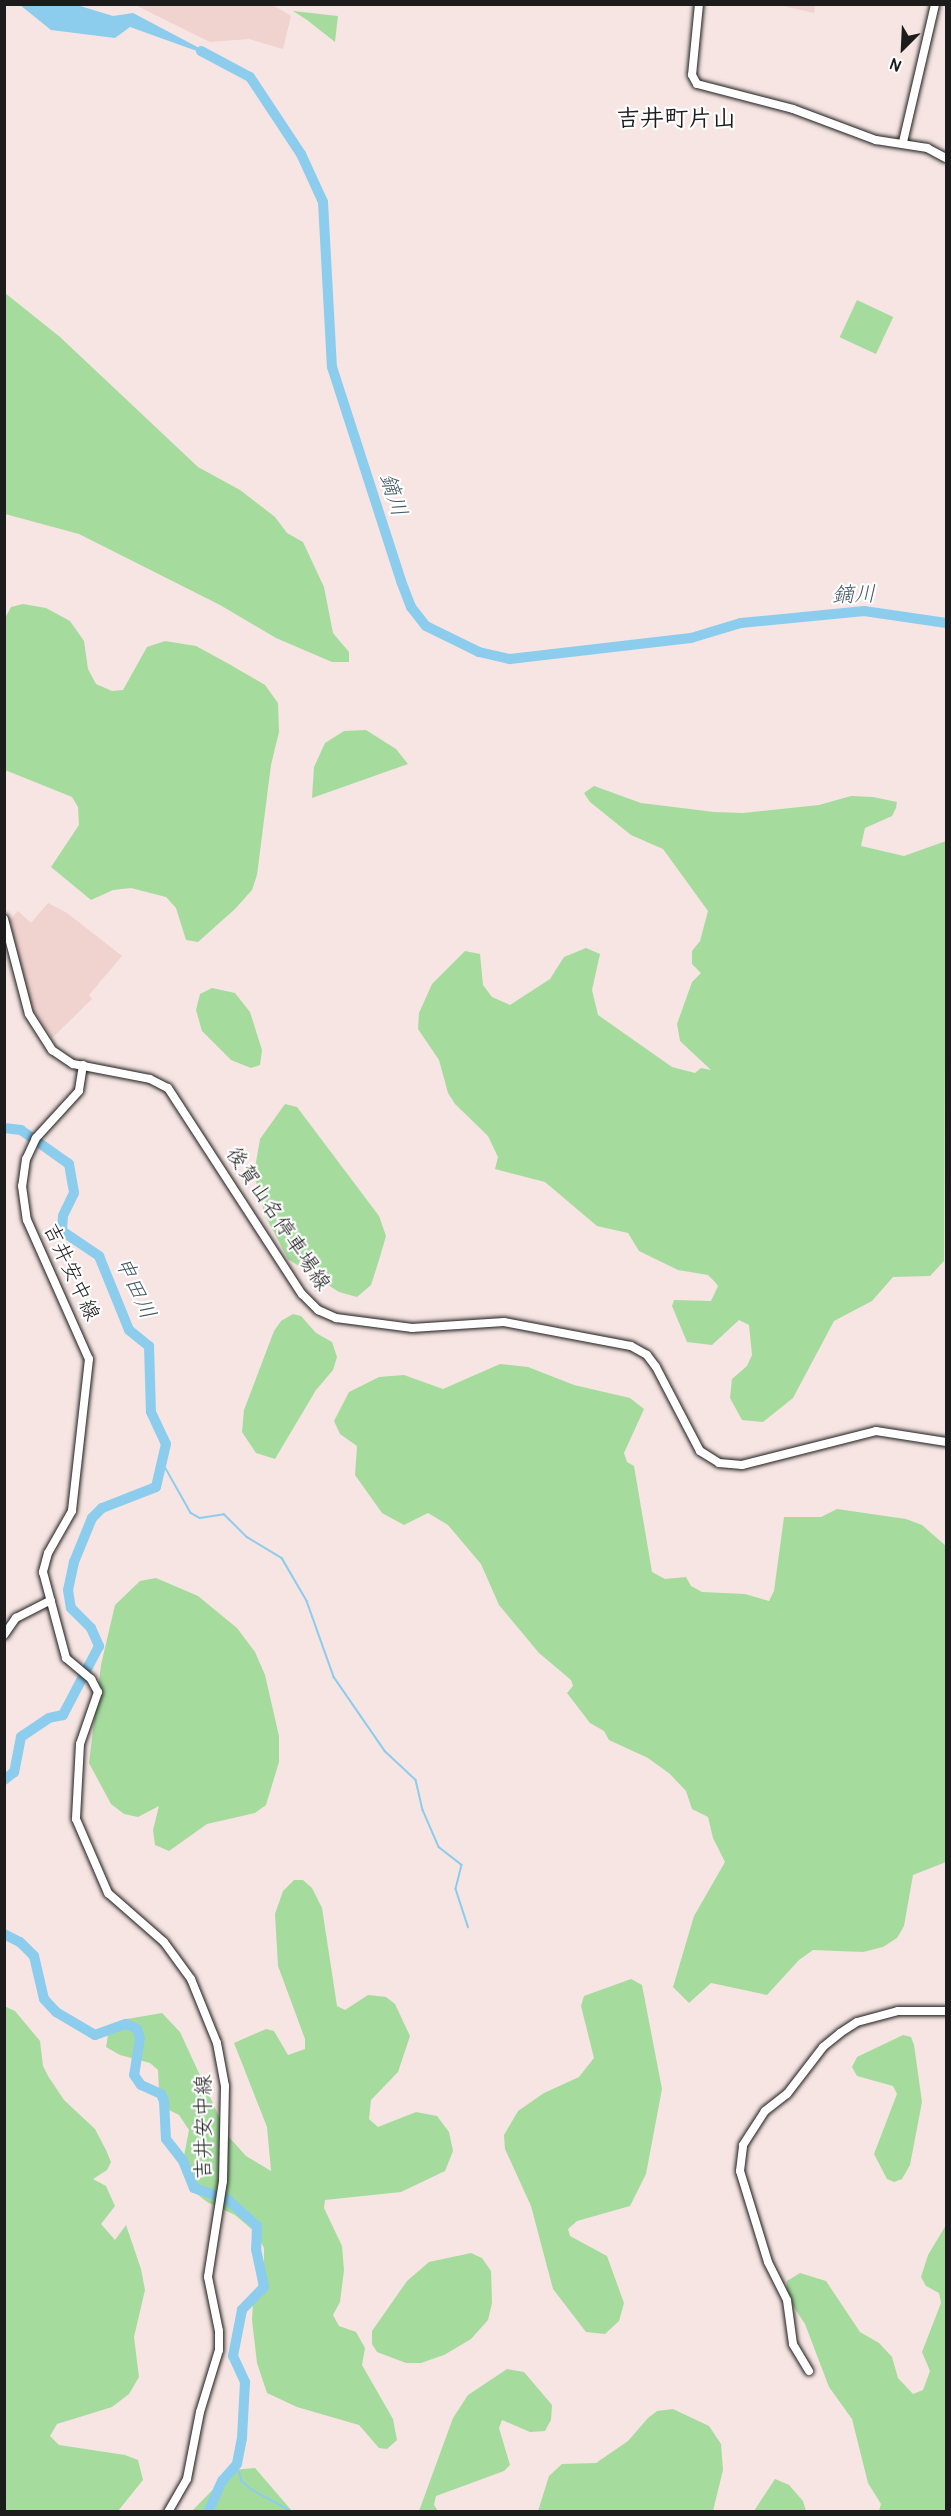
<!DOCTYPE html>
<html>
<head>
<meta charset="utf-8">
<style>
  body { margin:0 }
  #map { position:relative; width:951px; height:2516px; overflow:hidden; background:#f6e5e3; font-family:Pangolin,"Klee One",sans-serif }
  div>[style] { position:absolute }
  .built>* { inset:0; background:#f0d2cf }
  .green>* { inset:0; background:#a6db9e; transform-origin:0 0 }
  .water>* { inset:0; background:#8ccdee }
  .stream>* { height:1.5px; margin:-0.75px; padding:0 0.75px; transform-origin:0.75px; border-radius:0.75px; background:#8ccdee }
  .river>* { height:10px; margin:-5px; padding:0 5px; transform-origin:5px; border-radius:5px; background:#8ccdee }
  .roads { filter:drop-shadow(0 0 2px #1c1c1c) drop-shadow(0 0 2px #1c1c1c) }
  .secondary>* { height:8px; margin:-4px; padding:0 4px; transform-origin:4px; border-radius:4px; background:#fff }
  span { translate:-50% -50%; white-space:nowrap; text-align:center; line-height:1.15; -webkit-text-stroke:4.5px #fff; paint-order:stroke }
  .street-label { font-size:21px; color:#1c1c1c }
  .water-label { font-size:22px; color:#435a66; font-style:italic }
  .quarter-label { font-size:24px; color:#1c1c1c; font-weight:700 }
  .frame { position:absolute; inset:0; border:6px solid #1c1c1c; pointer-events:none }
  .north { position:absolute; left:873px; top:18px; width:60px; height:60px; -webkit-text-stroke:4px #fff; paint-order:stroke; rotate:204deg; font-size:16px; font-weight:700; line-height:24px; text-align:center; color:#1c1c1c }
  .north::after { content:''; display:block; margin:auto; width:21px; height:27px; background:#1c1c1c; clip-path:polygon(50% 0,100% 100%,50% 72%,0 100%) }
</style>
</head>
<body>
<div id="map">
  <div class="built">
    <i style="clip-path:polygon(135px 5px,273px 5px,291px 16px,283px 49px,249px 39px,210px 42px)"></i>
    <i style="clip-path:polygon(779px 5px,815px 5px,814px 13px)"></i>
    <i style="clip-path:polygon(48px 903px,67px 913px,122px 956px,89px 995px,92px 999px,52px 1038px,30px 1004px,10px 920px,18px 911px,31px 923px)"></i>
  </div>
  <div class="green">
    <i style="clip-path:polygon(293px 11px,338px 16px,335px 42px,307px 20px)"></i>
    <i style="clip-path:polygon(5px 293px,60px 337px,198px 467px,240px 490px,275px 517px,287px 533px,303px 542px,324px 587px,333px 633px,349px 652px,349px 662px,332px 662px,276px 638px,220px 605px,79px 534px,5px 514px)"></i>
    <i style="left:857px;top:300px;width:40px;height:41px;rotate:25deg"></i>
    <i style="clip-path:polygon(23px 604px,46px 608px,70px 621px,84px 641px,88px 669px,96px 684px,112px 691px,123px 690px,147px 647px,165px 641px,196px 646px,229px 664px,265px 685px,278px 703px,279px 732px,271px 765px,257px 875px,252px 890px,235px 909px,198px 942px,186px 940px,176px 908px,166px 897px,131px 888px,113px 890px,91px 900px,51px 867px,79px 825px,78px 807px,72px 797px,5px 770px,5px 618px,11px 607px)"></i>
    <i style="clip-path:polygon(366px 730px,396px 749px,408px 764px,312px 798px,314px 767px,325px 743px,344px 731px)"></i>
    <i style="clip-path:polygon(594px 786px,641px 803px,714px 812px,743px 813px,819px 805px,851px 796px,873px 797px,897px 802px,896px 808px,892px 816px,865px 828px,861px 846px,904px 856px,946px 841px,944px 1261px,930px 1276px,893px 1277px,872px 1301px,834px 1321px,793px 1398px,763px 1422px,742px 1420px,730px 1398px,732px 1379px,747px 1366px,752px 1355px,749px 1325px,739px 1320px,712px 1345px,687px 1342px,672px 1306px,674px 1300px,711px 1301px,718px 1286px,714px 1281px,708px 1275px,678px 1270px,639px 1251px,628px 1233px,597px 1226px,545px 1182px,495px 1169px,498px 1157px,488px 1136px,455px 1104px,448px 1093px,439px 1060px,418px 1029px,419px 1013px,432px 984px,465px 951px,480px 954px,483px 985px,492px 997px,510px 1005px,550px 979px,564px 957px,586px 948px,600px 954px,592px 990px,598px 1015px,672px 1067px,695px 1073px,701px 1068px,711px 1070px,680px 1041px,677px 1024px,692px 982px,701px 973px,692px 964px,692px 951px,700px 941px,708px 911px,663px 849px,631px 835px,590px 802px,584px 793px)"></i>
    <i style="clip-path:polygon(212px 988px,235px 993px,250px 1012px,262px 1050px,260px 1065px,251px 1068px,231px 1060px,202px 1031px,196px 1010px,200px 994px)"></i>
    <i style="clip-path:polygon(285px 1104px,297px 1107px,379px 1216px,386px 1236px,379px 1260px,371px 1285px,357px 1297px,339px 1292px,288px 1259px,265px 1215px,254px 1174px,260px 1139px)"></i>
    <i style="clip-path:polygon(293px 1314px,301px 1316px,316px 1333px,332px 1342px,337px 1357px,333px 1370px,316px 1390px,275px 1459px,256px 1453px,242px 1432px,244px 1410px,274px 1331px,281px 1321px)"></i>
    <i style="clip-path:polygon(500px 1364px,528px 1367px,574px 1385px,630px 1398px,644px 1409px,624px 1453px,627px 1462px,634px 1466px,652px 1572px,665px 1579px,686px 1577px,691px 1586px,702px 1592px,745px 1594px,769px 1601px,774px 1591px,784px 1517px,821px 1517px,837px 1509px,906px 1519px,922px 1525px,946px 1546px,946px 1862px,913px 1875px,904px 1926px,897px 1938px,883px 1947px,863px 1952px,813px 1950px,799px 1960px,767px 1995px,711px 1983px,689px 2003px,673px 1987px,694px 1916px,725px 1862px,713px 1838px,708px 1817px,692px 1809px,686px 1791px,670px 1774px,648px 1758px,609px 1740px,604px 1731px,590px 1723px,567px 1693px,573px 1686px,571px 1680px,539px 1653px,499px 1605px,481px 1564px,448px 1525px,428px 1513px,404px 1525px,382px 1513px,355px 1475px,357px 1446px,340px 1434px,334px 1421px,349px 1392px,379px 1377px,404px 1375px,443px 1389px)"></i>
    <i style="clip-path:polygon(156px 1578px,198px 1596px,237px 1628px,255px 1652px,265px 1675px,279px 1736px,279px 1762px,266px 1805px,255px 1813px,207px 1824px,169px 1851px,155px 1845px,153px 1830px,159px 1806px,138px 1817px,124px 1814px,111px 1804px,89px 1763px,101px 1665px,115px 1605px,140px 1581px)"></i>
    <i style="clip-path:polygon(294px 1880px,303px 1880px,312px 1888px,322px 1908px,337px 2006px,345px 2010px,368px 1995px,386px 1997px,395px 2004px,410px 2036px,398px 2072px,371px 2100px,369px 2119px,378px 2127px,416px 2112px,437px 2116px,449px 2132px,453px 2151px,445px 2171px,401px 2192px,325px 2200px,324px 2208px,342px 2246px,344px 2270px,340px 2302px,333px 2315px,339px 2326px,356px 2332px,365px 2348px,362px 2365px,393px 2419px,397px 2440px,387px 2449px,379px 2448px,359px 2425px,297px 2407px,267px 2393px,257px 2363px,252px 2320px,253px 2302px,264px 2268px,264px 2248px,255px 2232px,235px 2215px,207px 2202px,192px 2190px,184px 2156px,189px 2130px,179px 2115px,169px 2110px,168px 2098px,159px 2091px,158px 2070px,150px 2063px,120px 2055px,106px 2047px,109px 2029px,127px 2019px,162px 2013px,180px 2032px,228px 2136px,246px 2156px,271px 2171px,267px 2127px,234px 2043px,266px 2029px,274px 2031px,288px 2055px,305px 2049px,305px 2039px,278px 1966px,275px 1914px,283px 1891px)"></i>
    <i style="clip-path:polygon(631px 1979px,642px 1985px,662px 2089px,646px 2174px,630px 2206px,577px 2221px,568px 2229px,570px 2236px,607px 2256px,624px 2303px,619px 2321px,605px 2334px,586px 2332px,553px 2289px,531px 2206px,505px 2149px,504px 2135px,518px 2111px,544px 2093px,579px 2077px,594px 2058px,581px 2006px,584px 1996px)"></i>
    <i style="clip-path:polygon(4px 2006px,15px 2011px,40px 2041px,43px 2066px,48px 2076px,64px 2100px,95px 2129px,106px 2150px,111px 2162px,107px 2170px,93px 2179px,106px 2186px,115px 2206px,101px 2224px,115px 2240px,126px 2225px,141px 2269px,145px 2290px,134px 2337px,139px 2377px,129px 2394px,112px 2407px,57px 2424px,50px 2436px,59px 2445px,125px 2455px,138px 2460px,143px 2480px,118px 2511px,5px 2511px)"></i>
    <i style="clip-path:polygon(903px 2035px,911px 2037px,914px 2045px,922px 2102px,910px 2165px,902px 2179px,894px 2182px,887px 2179px,874px 2154px,897px 2094px,893px 2086px,857px 2076px,852px 2067px,857px 2057px)"></i>
    <i style="clip-path:polygon(946px 2225px,946px 2511px,879px 2511px,881px 2504px,868px 2483px,852px 2419px,829px 2387px,805px 2324px,786px 2295px,787px 2281px,800px 2273px,826px 2281px,860px 2332px,879px 2343px,892px 2357px,898px 2378px,913px 2394px,923px 2390px,930px 2371px,922px 2352px,941px 2303px,939px 2293px,926px 2286px,921px 2277px,928px 2255px)"></i>
    <i style="clip-path:polygon(471px 2253px,482px 2258px,491px 2271px,492px 2303px,488px 2320px,471px 2339px,444px 2355px,421px 2363px,406px 2363px,377px 2352px,372px 2344px,372px 2331px,407px 2281px,429px 2262px)"></i>
    <i style="clip-path:polygon(507px 2369px,524px 2372px,552px 2405px,551px 2420px,545px 2431px,530px 2432px,502px 2420px,499px 2428px,510px 2465px,504px 2471px,436px 2496px,434px 2505px,438px 2511px,419px 2511px,453px 2418px,468px 2395px)"></i>
    <i style="clip-path:polygon(673px 2409px,709px 2426px,721px 2444px,723px 2470px,713px 2511px,538px 2511px,549px 2476px,562px 2464px,596px 2463px,628px 2441px,648px 2418px,657px 2411px)"></i>
    <i style="clip-path:polygon(255px 2468px,292px 2511px,192px 2511px,232px 2470px)"></i>
    <i style="clip-path:polygon(775px 2479px,789px 2485px,803px 2501px,806px 2511px,754px 2511px)"></i>
  </div>
  <div class="water">
    <i style="clip-path:polygon(20px 5px,77px 5px,113px 16px,133px 13px,222px 60px,130px 27px,115px 38px,51px 30px)"></i>
  </div>
  <div class="stream">
    <i style="left:164px;top:1465px;width:55px;rotate:60.6deg"></i>
    <i style="left:191px;top:1513px;width:10px;rotate:29deg"></i>
    <i style="left:200px;top:1518px;width:24px;rotate:-9deg"></i>
    <i style="left:224px;top:1514px;width:33px;rotate:45deg"></i>
    <i style="left:247px;top:1537px;width:41px;rotate:31deg"></i>
    <i style="left:282px;top:1558px;width:50px;rotate:59.8deg"></i>
    <i style="left:307px;top:1601px;width:81px;rotate:70.4deg"></i>
    <i style="left:334px;top:1677px;width:90px;rotate:55.4deg"></i>
    <i style="left:385px;top:1751px;width:42px;rotate:43.1deg"></i>
    <i style="left:416px;top:1780px;width:31px;rotate:77deg"></i>
    <i style="left:423px;top:1810px;width:40px;rotate:66.6deg"></i>
    <i style="left:439px;top:1847px;width:29px;rotate:38deg"></i>
    <i style="left:462px;top:1865px;width:25px;rotate:104deg"></i>
    <i style="left:456px;top:1889px;width:40px;rotate:72deg"></i>
    <i style="left:237px;top:2464px;width:18px;rotate:74deg"></i>
    <i style="left:242px;top:2481px;width:12px;rotate:42deg"></i>
    <i style="left:251px;top:2489px;width:48px;rotate:28.7deg"></i>
  </div>
  <div class="river">
    <i style="left:201px;top:51px;width:55px;rotate:28deg"></i>
    <i style="left:250px;top:77px;width:92px;rotate:56.5deg"></i>
    <i style="left:301px;top:154px;width:53px;rotate:65.4deg"></i>
    <i style="left:323px;top:202px;width:165px;rotate:86.9deg"></i>
    <i style="left:332px;top:367px;width:225px;rotate:72.1deg"></i>
    <i style="left:401px;top:581px;width:28px;rotate:69deg"></i>
    <i style="left:411px;top:607px;width:24px;rotate:52deg"></i>
    <i style="left:426px;top:626px;width:59px;rotate:26.1deg"></i>
    <i style="left:479px;top:652px;width:32px;rotate:13deg"></i>
    <i style="left:510px;top:659px;width:182px;rotate:-6.6deg"></i>
    <i style="left:691px;top:638px;width:52px;rotate:-16.7deg"></i>
    <i style="left:741px;top:623px;width:124px;rotate:-5.6deg"></i>
    <i style="left:864px;top:611px;width:83px;rotate:8.3deg"></i>
    <i style="left:4px;top:1128px;width:17px;rotate:7deg"></i>
    <i style="left:21px;top:1130px;width:59px;rotate:35.3deg"></i>
    <i style="left:69px;top:1164px;width:29px;rotate:80deg"></i>
    <i style="left:74px;top:1193px;width:25px;rotate:116deg"></i>
    <i style="left:63px;top:1216px;width:15px;rotate:94deg"></i>
    <i style="left:62px;top:1231px;width:45px;rotate:34deg"></i>
    <i style="left:99px;top:1256px;width:80px;rotate:67.9deg"></i>
    <i style="left:129px;top:1330px;width:26px;rotate:39deg"></i>
    <i style="left:149px;top:1346px;width:66px;rotate:88.3deg"></i>
    <i style="left:151px;top:1412px;width:35px;rotate:65deg"></i>
    <i style="left:166px;top:1444px;width:44px;rotate:103.1deg"></i>
    <i style="left:156px;top:1487px;width:58px;rotate:158.7deg"></i>
    <i style="left:102px;top:1508px;width:14px;rotate:135deg"></i>
    <i style="left:92px;top:1518px;width:48px;rotate:112.2deg"></i>
    <i style="left:74px;top:1562px;width:29px;rotate:102deg"></i>
    <i style="left:68px;top:1590px;width:18px;rotate:81deg"></i>
    <i style="left:71px;top:1608px;width:28px;rotate:45deg"></i>
    <i style="left:91px;top:1628px;width:20px;rotate:66deg"></i>
    <i style="left:99px;top:1646px;width:78px;rotate:117.6deg"></i>
    <i style="left:63px;top:1715px;width:14px;rotate:168deg"></i>
    <i style="left:49px;top:1718px;width:34px;rotate:146deg"></i>
    <i style="left:21px;top:1737px;width:36px;rotate:101deg"></i>
    <i style="left:14px;top:1772px;width:13px;rotate:141deg"></i>
    <i style="left:4px;top:1934px;width:18px;rotate:27deg"></i>
    <i style="left:20px;top:1942px;width:20px;rotate:45deg"></i>
    <i style="left:34px;top:1956px;width:44px;rotate:76.9deg"></i>
    <i style="left:44px;top:1999px;width:18px;rotate:47deg"></i>
    <i style="left:56px;top:2012px;width:45px;rotate:30.5deg"></i>
    <i style="left:95px;top:2035px;width:33px;rotate:-20deg"></i>
    <i style="left:126px;top:2024px;width:12px;rotate:24deg"></i>
    <i style="left:137px;top:2029px;width:9px;rotate:72deg"></i>
    <i style="left:140px;top:2038px;width:37px;rotate:99deg"></i>
    <i style="left:134px;top:2075px;width:12px;rotate:55deg"></i>
    <i style="left:141px;top:2085px;width:22px;rotate:24deg"></i>
    <i style="left:161px;top:2094px;width:8px;rotate:67deg"></i>
    <i style="left:164px;top:2101px;width:38px;rotate:87deg"></i>
    <i style="left:166px;top:2139px;width:28px;rotate:52deg"></i>
    <i style="left:183px;top:2161px;width:29px;rotate:68deg"></i>
    <i style="left:194px;top:2188px;width:36px;rotate:19deg"></i>
    <i style="left:228px;top:2200px;width:39px;rotate:42deg"></i>
    <i style="left:257px;top:2226px;width:23px;rotate:92deg"></i>
    <i style="left:256px;top:2249px;width:39px;rotate:78deg"></i>
    <i style="left:264px;top:2287px;width:32px;rotate:134deg"></i>
    <i style="left:242px;top:2310px;width:47px;rotate:101.1deg"></i>
    <i style="left:233px;top:2356px;width:29px;rotate:65deg"></i>
    <i style="left:245px;top:2382px;width:56px;rotate:93.1deg"></i>
    <i style="left:242px;top:2438px;width:26px;rotate:101deg"></i>
    <i style="left:237px;top:2464px;width:23px;rotate:131deg"></i>
    <i style="left:222px;top:2481px;width:34px;rotate:114deg"></i>
  </div>
  <div class="roads">
    <div class="secondary">
      <i style="left:699px;top:4px;width:71px;rotate:95.6deg"></i>
      <i style="left:692px;top:75px;width:10px;rotate:61deg"></i>
      <i style="left:697px;top:84px;width:99px;rotate:14.6deg"></i>
      <i style="left:793px;top:109px;width:89px;rotate:20.5deg"></i>
      <i style="left:876px;top:140px;width:52px;rotate:8.9deg"></i>
      <i style="left:927px;top:148px;width:21px;rotate:28deg"></i>
      <i style="left:903px;top:142px;width:142px;rotate:-76.9deg"></i>
      <i style="left:4px;top:919px;width:98px;rotate:75.3deg"></i>
      <i style="left:29px;top:1014px;width:43px;rotate:57.4deg"></i>
      <i style="left:52px;top:1050px;width:25px;rotate:34deg"></i>
      <i style="left:73px;top:1064px;width:78px;rotate:11deg"></i>
      <i style="left:150px;top:1079px;width:20px;rotate:27deg"></i>
      <i style="left:168px;top:1088px;width:246px;rotate:57deg"></i>
      <i style="left:302px;top:1294px;width:23px;rotate:45deg"></i>
      <i style="left:318px;top:1310px;width:20px;rotate:24deg"></i>
      <i style="left:336px;top:1318px;width:77px;rotate:7.5deg"></i>
      <i style="left:412px;top:1328px;width:92px;rotate:-3.7deg"></i>
      <i style="left:504px;top:1322px;width:129px;rotate:10.7deg"></i>
      <i style="left:631px;top:1346px;width:18px;rotate:29deg"></i>
      <i style="left:647px;top:1355px;width:15px;rotate:53deg"></i>
      <i style="left:656px;top:1367px;width:95px;rotate:62.4deg"></i>
      <i style="left:700px;top:1451px;width:22px;rotate:32deg"></i>
      <i style="left:719px;top:1463px;width:23px;rotate:5deg"></i>
      <i style="left:742px;top:1465px;width:138px;rotate:-14.2deg"></i>
      <i style="left:876px;top:1431px;width:71px;rotate:8.9deg"></i>
      <i style="left:83px;top:1065px;width:26px;rotate:99deg"></i>
      <i style="left:79px;top:1091px;width:64px;rotate:132.5deg"></i>
      <i style="left:36px;top:1138px;width:23px;rotate:115deg"></i>
      <i style="left:26px;top:1159px;width:27px;rotate:98deg"></i>
      <i style="left:22px;top:1186px;width:34px;rotate:82deg"></i>
      <i style="left:27px;top:1220px;width:152px;rotate:66deg"></i>
      <i style="left:89px;top:1359px;width:153px;rotate:96.4deg"></i>
      <i style="left:72px;top:1511px;width:48px;rotate:119.7deg"></i>
      <i style="left:48px;top:1553px;width:20px;rotate:105deg"></i>
      <i style="left:43px;top:1572px;width:89px;rotate:75deg"></i>
      <i style="left:66px;top:1658px;width:33px;rotate:40deg"></i>
      <i style="left:91px;top:1679px;width:15px;rotate:62deg"></i>
      <i style="left:98px;top:1692px;width:55px;rotate:109.1deg"></i>
      <i style="left:80px;top:1744px;width:75px;rotate:93.1deg"></i>
      <i style="left:76px;top:1819px;width:81px;rotate:66.6deg"></i>
      <i style="left:108px;top:1893px;width:74px;rotate:41.2deg"></i>
      <i style="left:164px;top:1942px;width:46px;rotate:53.9deg"></i>
      <i style="left:191px;top:1979px;width:69px;rotate:67.9deg"></i>
      <i style="left:217px;top:2043px;width:44px;rotate:79.5deg"></i>
      <i style="left:225px;top:2086px;width:95px;rotate:91.2deg"></i>
      <i style="left:223px;top:2181px;width:97px;rotate:98.9deg"></i>
      <i style="left:208px;top:2277px;width:55px;rotate:78.5deg"></i>
      <i style="left:219px;top:2331px;width:19px;rotate:90deg"></i>
      <i style="left:219px;top:2350px;width:65px;rotate:107deg"></i>
      <i style="left:200px;top:2412px;width:68px;rotate:101deg"></i>
      <i style="left:187px;top:2479px;width:38px;rotate:120deg"></i>
      <i style="left:4px;top:1635px;width:21px;rotate:-55deg"></i>
      <i style="left:16px;top:1618px;width:39px;rotate:-27deg"></i>
      <i style="left:809px;top:2371px;width:31px;rotate:-121deg"></i>
      <i style="left:793px;top:2344px;width:44px;rotate:-97.8deg"></i>
      <i style="left:787px;top:2300px;width:42px;rotate:-116.6deg"></i>
      <i style="left:768px;top:2262px;width:95px;rotate:-107.1deg"></i>
      <i style="left:740px;top:2171px;width:26px;rotate:-83deg"></i>
      <i style="left:743px;top:2145px;width:40px;rotate:-57.1deg"></i>
      <i style="left:765px;top:2111px;width:28px;rotate:-38deg"></i>
      <i style="left:787px;top:2094px;width:59px;rotate:-52.5deg"></i>
      <i style="left:823px;top:2047px;width:22px;rotate:-39deg"></i>
      <i style="left:840px;top:2033px;width:20px;rotate:-33deg"></i>
      <i style="left:857px;top:2022px;width:42px;rotate:-15deg"></i>
      <i style="left:898px;top:2011px;width:48px"></i>
    </div>
  </div>
  <div class="street-label">
    <span style="left:278px;top:1219px;rotate:56deg">後賀山名停車場線</span>
    <span style="left:71px;top:1272px;rotate:65deg">吉井安中線</span>
    <span style="left:204px;top:2127px;rotate:-90deg">吉井安中線</span>
  </div>
  <div class="water-label">
    <span style="left:393px;top:495px;rotate:72deg">鏑川</span>
    <span style="left:854px;top:595px;rotate:-1deg">鏑川</span>
    <span style="left:135px;top:1288px;rotate:65deg">申田川</span>
  </div>
  <div class="quarter-label">
    <span style="left:676px;top:119px">吉井町片山</span>
  </div>
  <div class="frame"></div>
  <div class="north">N</div>
</div>
</body>
</html>
